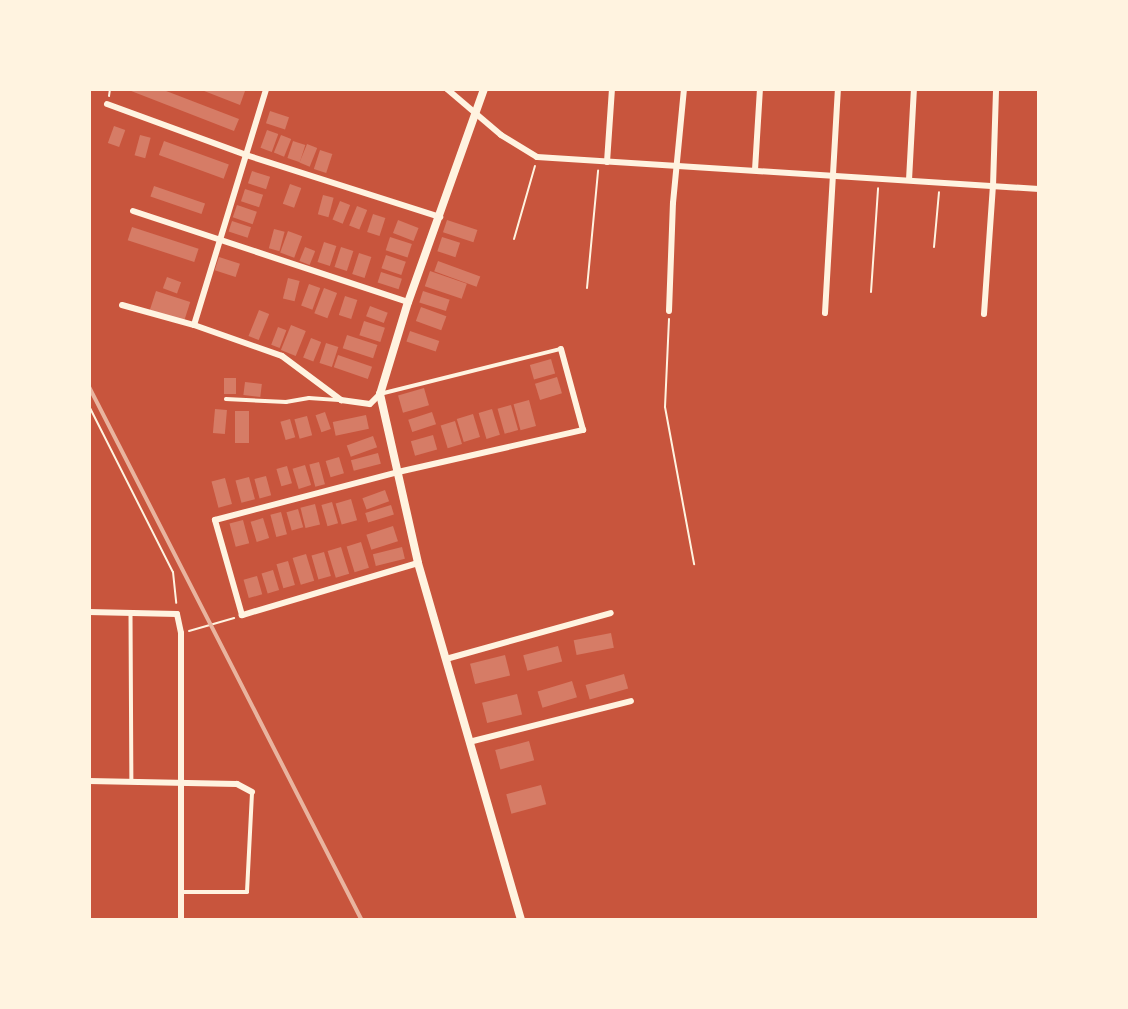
<!DOCTYPE html>
<html>
<head>
<meta charset="utf-8">
<style>
  body { margin:0 }
  #map { position:relative; width:1128px; height:1009px; overflow:hidden; background:#c8553d; font-family:Lato,sans-serif }
  div>[style] { position:absolute }
  .building>* { inset:0; background:#d67c66; transform-origin:0 0 }
  .path>* { height:2px; margin:-1px; padding:0 1px; transform-origin:1px; border-radius:1px; background:#fff3e0 }
  .service>* { height:3.5px; margin:-1.75px; padding:0 1.75px; transform-origin:1.75px; border-radius:1.75px; background:#fff3e0 }
  .minor>* { height:6px; margin:-3px; padding:0 3px; transform-origin:3px; border-radius:3px; background:#fff3e0 }
  .tertiary>* { height:8px; margin:-4px; padding:0 4px; transform-origin:4px; border-radius:4px; background:#fff3e0 }
  .rail>* { height:3.5px; margin:-1.75px; padding:0 1.75px; transform-origin:1.75px; border-radius:1.75px; background:#e9b49f }
  span { translate:-50% -50%; white-space:nowrap; text-align:center; line-height:1.15; -webkit-text-stroke:6px #fff3e0; paint-order:stroke }
  .frame { position:absolute; inset:0; border:91px solid #fff3e0; pointer-events:none }
</style>
</head>
<body>
<div id="map">
  <div class="building">
    <i style="clip-path:polygon(126px 89px,161px 89px,239px 119px,234px 131px)"></i>
    <i style="clip-path:polygon(199px 89px,241px 89px,245px 91px,240px 105px)"></i>
    <i style="left:270px;top:111px;width:20px;height:13px;rotate:18deg"></i>
    <i style="left:114px;top:126px;width:12px;height:18px;rotate:20deg"></i>
    <i style="left:267px;top:130px;width:12px;height:19px;rotate:20deg"></i>
    <i style="left:140px;top:135px;width:11px;height:21px;rotate:15deg"></i>
    <i style="left:281px;top:135px;width:11px;height:19px;rotate:22deg"></i>
    <i style="left:164px;top:141px;width:69px;height:15px;rotate:20deg"></i>
    <i style="left:293px;top:141px;width:13px;height:18px;rotate:18deg"></i>
    <i style="left:307px;top:144px;width:11px;height:20px;rotate:22deg"></i>
    <i style="left:320px;top:150px;width:13px;height:20px;rotate:18deg"></i>
    <i style="left:252px;top:171px;width:19px;height:13px;rotate:18deg"></i>
    <i style="left:290px;top:184px;width:12px;height:21px;rotate:20deg"></i>
    <i style="left:154px;top:186px;width:54px;height:11px;rotate:19deg"></i>
    <i style="left:245px;top:189px;width:19px;height:13px;rotate:18deg"></i>
    <i style="left:323px;top:195px;width:11px;height:20px;rotate:15deg"></i>
    <i style="left:340px;top:201px;width:11px;height:20px;rotate:22deg"></i>
    <i style="left:237px;top:205px;width:21px;height:13px;rotate:19deg"></i>
    <i style="left:357px;top:206px;width:11px;height:21px;rotate:22deg"></i>
    <i style="left:373px;top:214px;width:13px;height:19px;rotate:18deg"></i>
    <i style="left:398px;top:220px;width:22px;height:14px;rotate:21deg"></i>
    <i style="left:447px;top:220px;width:32px;height:13px;rotate:18deg"></i>
    <i style="left:232px;top:221px;width:20px;height:11px;rotate:18deg"></i>
    <i style="left:132px;top:227px;width:70px;height:14px;rotate:18deg"></i>
    <i style="left:274px;top:229px;width:11px;height:20px;rotate:15deg"></i>
    <i style="left:288px;top:231px;width:15px;height:23px;rotate:20deg"></i>
    <i style="left:390px;top:237px;width:23px;height:14px;rotate:18deg"></i>
    <i style="left:442px;top:237px;width:19px;height:15px;rotate:18deg"></i>
    <i style="left:324px;top:242px;width:13px;height:21px;rotate:18deg"></i>
    <i style="left:305px;top:247px;width:11px;height:15px;rotate:22deg"></i>
    <i style="left:341px;top:247px;width:13px;height:21px;rotate:18deg"></i>
    <i style="left:359px;top:253px;width:13px;height:22px;rotate:18deg"></i>
    <i style="left:386px;top:255px;width:21px;height:14px;rotate:19deg"></i>
    <i style="left:219px;top:257px;width:22px;height:14px;rotate:18deg"></i>
    <i style="left:438px;top:261px;width:45px;height:11px;rotate:20deg"></i>
    <i style="left:430px;top:271px;width:39px;height:16px;rotate:19deg"></i>
    <i style="left:381px;top:272px;width:22px;height:11px;rotate:18deg"></i>
    <i style="left:167px;top:277px;width:15px;height:12px;rotate:20deg"></i>
    <i style="left:288px;top:278px;width:12px;height:21px;rotate:14deg"></i>
    <i style="left:309px;top:284px;width:12px;height:23px;rotate:20deg"></i>
    <i style="left:324px;top:288px;width:14px;height:27px;rotate:21deg"></i>
    <i style="left:156px;top:291px;width:36px;height:20px;rotate:18deg"></i>
    <i style="left:423px;top:291px;width:28px;height:12px;rotate:18deg"></i>
    <i style="left:345px;top:296px;width:13px;height:20px;rotate:18deg"></i>
    <i style="left:370px;top:306px;width:19px;height:11px;rotate:21deg"></i>
    <i style="left:421px;top:307px;width:27px;height:15px;rotate:20deg"></i>
    <i style="left:259px;top:310px;width:11px;height:28px;rotate:22deg"></i>
    <i style="left:364px;top:321px;width:22px;height:15px;rotate:18deg"></i>
    <i style="left:291px;top:325px;width:16px;height:27px;rotate:22deg"></i>
    <i style="left:278px;top:327px;width:9px;height:19px;rotate:21deg"></i>
    <i style="left:410px;top:331px;width:31px;height:11px;rotate:19deg"></i>
    <i style="left:347px;top:335px;width:32px;height:14px;rotate:18deg"></i>
    <i style="left:311px;top:338px;width:11px;height:21px;rotate:22deg"></i>
    <i style="left:326px;top:343px;width:13px;height:21px;rotate:18deg"></i>
    <i style="left:338px;top:355px;width:36px;height:13px;rotate:19deg"></i>
    <i style="left:551px;top:359px;width:15px;height:22px;rotate:74deg"></i>
    <i style="left:557px;top:377px;width:17px;height:23px;rotate:73deg"></i>
    <i style="left:224px;top:378px;width:12px;height:16px"></i>
    <i style="left:245px;top:382px;width:17px;height:13px;rotate:7deg"></i>
    <i style="left:424px;top:388px;width:18px;height:27px;rotate:74deg"></i>
    <i style="left:529px;top:400px;width:27px;height:16px;rotate:75deg"></i>
    <i style="left:511px;top:405px;width:26px;height:14px;rotate:74deg"></i>
    <i style="left:215px;top:409px;width:12px;height:24px;rotate:5deg"></i>
    <i style="left:492px;top:409px;width:27px;height:14px;rotate:73deg"></i>
    <i style="left:235px;top:411px;width:14px;height:32px"></i>
    <i style="left:325px;top:412px;width:18px;height:10px;rotate:71deg"></i>
    <i style="left:432px;top:412px;width:13px;height:25px;rotate:72deg"></i>
    <i style="left:473px;top:414px;width:24px;height:17px;rotate:73deg"></i>
    <i style="left:366px;top:415px;width:14px;height:34px;rotate:78deg"></i>
    <i style="left:307px;top:416px;width:20px;height:13px;rotate:75deg"></i>
    <i style="left:290px;top:419px;width:19px;height:10px;rotate:74deg"></i>
    <i style="left:455px;top:421px;width:24px;height:15px;rotate:73deg"></i>
    <i style="left:433px;top:435px;width:15px;height:23px;rotate:74deg"></i>
    <i style="left:373px;top:436px;width:12px;height:28px;rotate:70deg"></i>
    <i style="left:378px;top:453px;width:11px;height:28px;rotate:75deg"></i>
    <i style="left:339px;top:457px;width:17px;height:14px;rotate:73deg"></i>
    <i style="left:319px;top:462px;width:23px;height:10px;rotate:75deg"></i>
    <i style="left:305px;top:465px;width:21px;height:13px;rotate:73deg"></i>
    <i style="left:287px;top:466px;width:18px;height:11px;rotate:74deg"></i>
    <i style="left:266px;top:476px;width:20px;height:12px;rotate:75deg"></i>
    <i style="left:249px;top:477px;width:23px;height:14px;rotate:75deg"></i>
    <i style="left:225px;top:478px;width:27px;height:14px;rotate:75deg"></i>
    <i style="left:385px;top:490px;width:12px;height:24px;rotate:70deg"></i>
    <i style="left:351px;top:499px;width:22px;height:16px;rotate:74deg"></i>
    <i style="left:332px;top:502px;width:22px;height:11px;rotate:74deg"></i>
    <i style="left:315px;top:504px;width:21px;height:15px;rotate:76deg"></i>
    <i style="left:391px;top:505px;width:10px;height:27px;rotate:73deg"></i>
    <i style="left:298px;top:509px;width:19px;height:12px;rotate:74deg"></i>
    <i style="left:281px;top:512px;width:23px;height:11px;rotate:75deg"></i>
    <i style="left:263px;top:518px;width:21px;height:13px;rotate:73deg"></i>
    <i style="left:243px;top:520px;width:24px;height:14px;rotate:75deg"></i>
    <i style="left:393px;top:526px;width:16px;height:28px;rotate:72deg"></i>
    <i style="left:361px;top:542px;width:27px;height:15px;rotate:73deg"></i>
    <i style="left:341px;top:547px;width:28px;height:14px;rotate:73deg"></i>
    <i style="left:402px;top:547px;width:12px;height:30px;rotate:76deg"></i>
    <i style="left:324px;top:552px;width:25px;height:13px;rotate:74deg"></i>
    <i style="left:306px;top:554px;width:28px;height:14px;rotate:73deg"></i>
    <i style="left:288px;top:561px;width:25px;height:12px;rotate:74deg"></i>
    <i style="left:273px;top:570px;width:21px;height:12px;rotate:73deg"></i>
    <i style="left:257px;top:576px;width:19px;height:14px;rotate:74deg"></i>
    <i style="left:611px;top:633px;width:15px;height:38px;rotate:79deg"></i>
    <i style="left:558px;top:646px;width:16px;height:36px;rotate:75deg"></i>
    <i style="left:505px;top:655px;width:21px;height:36px;rotate:76deg"></i>
    <i style="left:624px;top:674px;width:15px;height:40px;rotate:74deg"></i>
    <i style="left:572px;top:681px;width:17px;height:36px;rotate:73deg"></i>
    <i style="left:517px;top:694px;width:21px;height:36px;rotate:76deg"></i>
    <i style="left:529px;top:741px;width:20px;height:35px;rotate:75deg"></i>
    <i style="left:541px;top:785px;width:20px;height:36px;rotate:75deg"></i>
  </div>
  <div class="path">
    <i style="left:109px;top:96px;width:7px;rotate:-82deg"></i>
    <i style="left:514px;top:239px;width:76px;rotate:-74deg"></i>
    <i style="left:934px;top:247px;width:55px;rotate:-84.8deg"></i>
    <i style="left:587px;top:288px;width:118px;rotate:-84.6deg"></i>
    <i style="left:871px;top:292px;width:104px;rotate:-86.1deg"></i>
    <i style="left:669px;top:319px;width:88px;rotate:92.6deg"></i>
    <i style="left:665px;top:407px;width:160px;rotate:79.5deg"></i>
    <i style="left:89px;top:406px;width:186px;rotate:63.2deg"></i>
    <i style="left:173px;top:572px;width:31px;rotate:84deg"></i>
    <i style="left:189px;top:631px;width:47px;rotate:-16.1deg"></i>
  </div>
  <div class="service">
    <i style="left:380px;top:394px;width:187px;rotate:-14deg"></i>
    <i style="left:226px;top:399px;width:60px;rotate:2.9deg"></i>
    <i style="left:286px;top:402px;width:23px;rotate:-10deg"></i>
    <i style="left:309px;top:398px;width:30px;rotate:4deg"></i>
    <i style="left:131px;top:613px;width:168px;rotate:89.7deg"></i>
    <i style="left:182px;top:892px;width:65px"></i>
    <i style="left:247px;top:892px;width:100px;rotate:-87.1deg"></i>
  </div>
  <div class="minor">
    <i style="left:447px;top:89px;width:71px;rotate:40.4deg"></i>
    <i style="left:501px;top:135px;width:42px;rotate:31.4deg"></i>
    <i style="left:537px;top:157px;width:503px;rotate:3.65deg"></i>
    <i style="left:107px;top:104px;width:148px;rotate:20.1deg"></i>
    <i style="left:246px;top:155px;width:204px;rotate:17.7deg"></i>
    <i style="left:607px;top:162px;width:73px;rotate:-86.1deg"></i>
    <i style="left:755px;top:170px;width:81px;rotate:-86.5deg"></i>
    <i style="left:909px;top:180px;width:91px;rotate:-86.9deg"></i>
    <i style="left:133px;top:211px;width:290px;rotate:18.3deg"></i>
    <i style="left:122px;top:305px;width:75px;rotate:15.5deg"></i>
    <i style="left:194px;top:325px;width:93px;rotate:19.4deg"></i>
    <i style="left:282px;top:356px;width:74px;rotate:36.7deg"></i>
    <i style="left:341px;top:400px;width:29px;rotate:8deg"></i>
    <i style="left:370px;top:404px;width:14px;rotate:-45deg"></i>
    <i style="left:669px;top:311px;width:108px;rotate:-87.9deg"></i>
    <i style="left:673px;top:203px;width:115px;rotate:-84.5deg"></i>
    <i style="left:825px;top:313px;width:224px;rotate:-86.7deg"></i>
    <i style="left:984px;top:314px;width:128px;rotate:-86deg"></i>
    <i style="left:993px;top:186px;width:97px;rotate:-88.2deg"></i>
    <i style="left:194px;top:325px;width:247px;rotate:-73deg"></i>
    <i style="left:418px;top:563px;width:184px;rotate:163.5deg"></i>
    <i style="left:242px;top:615px;width:99px;rotate:-105.9deg"></i>
    <i style="left:215px;top:520px;width:189px;rotate:-14.7deg"></i>
    <i style="left:398px;top:472px;width:190px;rotate:-12.8deg"></i>
    <i style="left:583px;top:430px;width:84px;rotate:-105.2deg"></i>
    <i style="left:89px;top:612px;width:88px;rotate:1.3deg"></i>
    <i style="left:177px;top:614px;width:19px;rotate:78deg"></i>
    <i style="left:181px;top:633px;width:287px;rotate:90deg"></i>
    <i style="left:446px;top:659px;width:171px;rotate:-15.6deg"></i>
    <i style="left:469px;top:742px;width:167px;rotate:-14.2deg"></i>
    <i style="left:89px;top:781px;width:148px;rotate:1.2deg"></i>
    <i style="left:237px;top:784px;width:17px;rotate:28deg"></i>
  </div>
  <div class="tertiary">
    <i style="left:484px;top:89px;width:226px;rotate:109.6deg"></i>
    <i style="left:408px;top:302px;width:96px;rotate:106.9deg"></i>
    <i style="left:380px;top:394px;width:173px;rotate:77.3deg"></i>
    <i style="left:418px;top:563px;width:372px;rotate:73.9deg"></i>
  </div>
  <div class="rail">
    <i style="left:89px;top:386px;width:600px;rotate:62.92deg"></i>
  </div>
  <div class="frame"></div>
</div>
</body>
</html>
